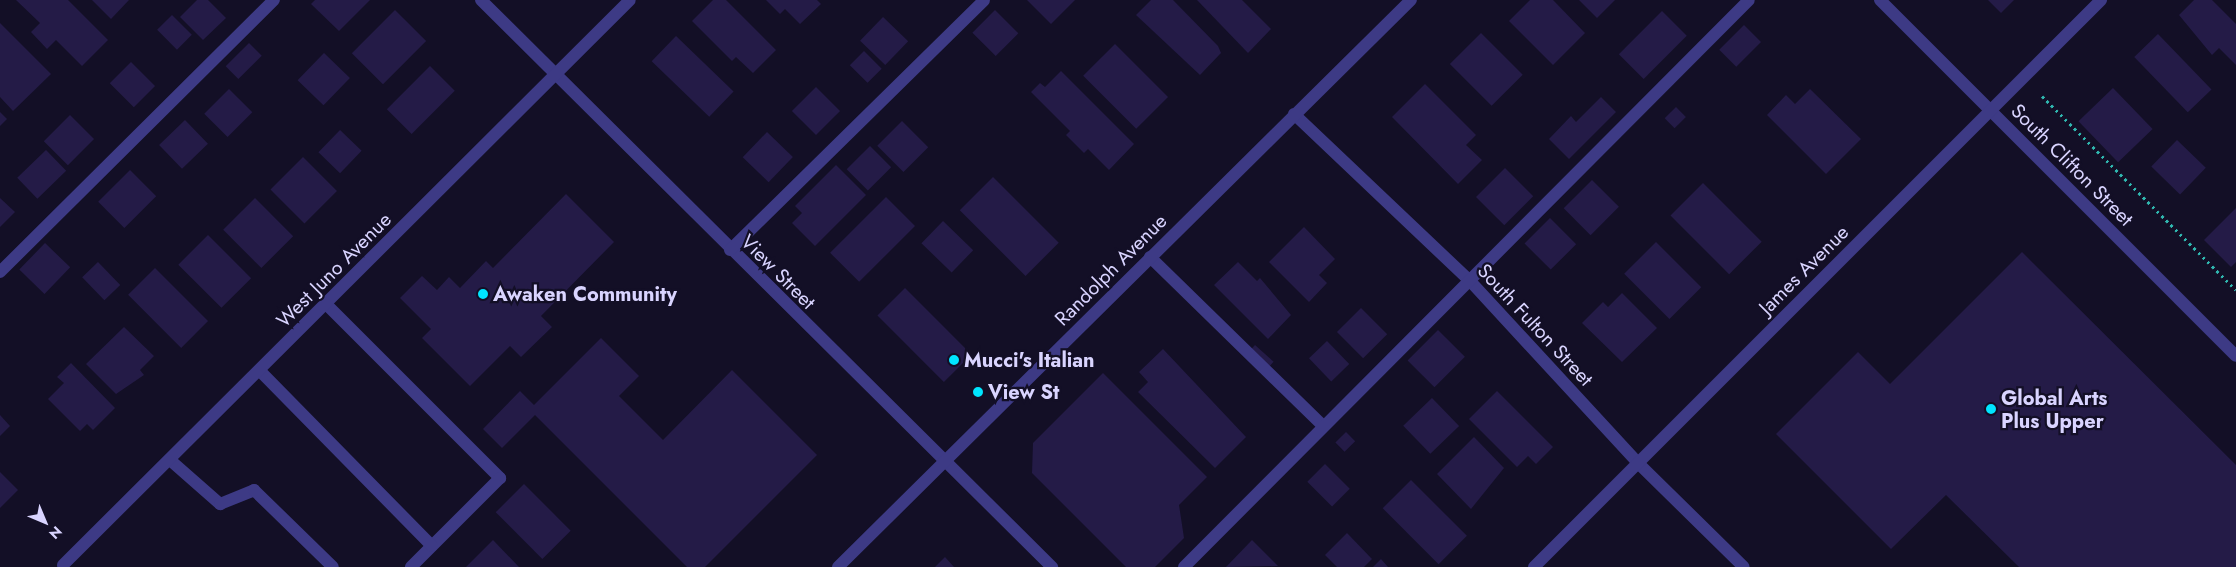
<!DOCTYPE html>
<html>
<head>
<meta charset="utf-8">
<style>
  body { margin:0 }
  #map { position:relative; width:2236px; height:567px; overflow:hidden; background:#130f26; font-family:Jost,sans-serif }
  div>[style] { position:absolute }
  .building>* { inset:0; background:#241b47; transform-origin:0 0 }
  .path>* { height:3px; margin-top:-1.5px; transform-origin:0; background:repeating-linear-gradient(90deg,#2fb8b0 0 2.5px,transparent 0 6.5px) }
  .minor>* { height:12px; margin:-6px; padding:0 6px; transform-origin:6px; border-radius:6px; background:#3d3a85 }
  .dots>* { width:14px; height:14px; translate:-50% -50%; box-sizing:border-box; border:2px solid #130f26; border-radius:50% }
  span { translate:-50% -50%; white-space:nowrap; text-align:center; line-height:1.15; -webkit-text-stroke:4.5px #130f26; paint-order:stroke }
  .street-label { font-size:20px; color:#d9d4ff }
  .poi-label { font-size:20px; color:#d9d4ff; font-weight:700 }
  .left { translate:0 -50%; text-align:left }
  .north { position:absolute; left:20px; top:497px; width:50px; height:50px; -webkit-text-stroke:4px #130f26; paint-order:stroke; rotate:135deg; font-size:14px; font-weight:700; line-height:20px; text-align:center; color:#d9d4ff }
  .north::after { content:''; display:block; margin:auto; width:18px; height:22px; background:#d9d4ff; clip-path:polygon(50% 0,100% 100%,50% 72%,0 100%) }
</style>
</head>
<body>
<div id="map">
  <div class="building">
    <i style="clip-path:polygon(16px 0,68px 0,108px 40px,82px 66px,56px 40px,47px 49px,31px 32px,40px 23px)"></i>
    <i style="clip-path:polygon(92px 0,129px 0,111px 19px)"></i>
    <i style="clip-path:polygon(197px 0,208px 0,226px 18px,203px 40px,180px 17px)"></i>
    <i style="clip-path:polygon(315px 0,370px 0,339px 31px,311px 4px)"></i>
    <i style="clip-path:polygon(713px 0,726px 0,776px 50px,753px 73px,736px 57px,732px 61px,692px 21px)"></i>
    <i style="clip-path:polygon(766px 0,817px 0,821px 4px,800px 24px,785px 9px,780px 14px)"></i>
    <i style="clip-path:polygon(1027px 0,1075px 0,1051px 24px)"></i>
    <i style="clip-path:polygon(1151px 0,1173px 0,1218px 46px,1221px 53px,1200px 75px,1136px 15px)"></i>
    <i style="clip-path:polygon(1197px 0,1242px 0,1271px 29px,1248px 53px)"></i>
    <i style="clip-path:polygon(1530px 0,1553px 0,1585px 33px,1553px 65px,1509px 21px)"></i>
    <i style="clip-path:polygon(1579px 0,1615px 0,1597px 18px)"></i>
    <i style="clip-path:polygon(1988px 0,2014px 0,2001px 13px)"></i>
    <i style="clip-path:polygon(2194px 0,2212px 0,2236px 24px,2236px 65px,2219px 48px,2212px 55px,2179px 15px)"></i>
    <i style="left:395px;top:10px;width:44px;height:61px;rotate:45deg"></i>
    <i style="left:995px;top:10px;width:33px;height:32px;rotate:45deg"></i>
    <i style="left:1662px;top:11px;width:35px;height:61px;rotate:45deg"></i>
    <i style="left:172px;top:15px;width:28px;height:21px;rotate:45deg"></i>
    <i style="left:883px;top:17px;width:35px;height:33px;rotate:44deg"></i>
    <i style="clip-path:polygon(0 23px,51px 74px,13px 111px,0 97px)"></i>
    <i style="left:1744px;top:25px;width:24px;height:35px;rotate:45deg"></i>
    <i style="left:1481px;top:33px;width:59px;height:44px;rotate:45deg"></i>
    <i style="left:2158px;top:34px;width:77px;height:33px;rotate:46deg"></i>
    <i style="left:676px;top:36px;width:80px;height:35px;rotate:44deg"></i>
    <i style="left:249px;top:43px;width:18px;height:33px;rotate:45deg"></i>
    <i style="left:1115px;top:44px;width:75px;height:45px;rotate:45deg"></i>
    <i style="left:864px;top:51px;width:25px;height:20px;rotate:45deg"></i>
    <i style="left:324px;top:53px;width:36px;height:38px;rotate:44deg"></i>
    <i style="left:131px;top:62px;width:34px;height:30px;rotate:45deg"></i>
    <i style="left:430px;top:66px;width:35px;height:61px;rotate:45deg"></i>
    <i style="clip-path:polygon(1061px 71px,1134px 144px,1109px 170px,1088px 149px,1084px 153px,1066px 135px,1070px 131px,1031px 92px,1040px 83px,1045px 87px)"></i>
    <i style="clip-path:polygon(1425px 84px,1476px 135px,1466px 145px,1482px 160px,1458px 184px,1392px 117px)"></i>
    <i style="left:816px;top:87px;width:34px;height:34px;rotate:45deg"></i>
    <i style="left:2113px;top:88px;width:57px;height:48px;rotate:46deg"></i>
    <i style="left:229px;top:89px;width:33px;height:35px;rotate:45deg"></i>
    <i style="clip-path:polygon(1810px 89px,1861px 139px,1826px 174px,1767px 115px,1786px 95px,1795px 104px)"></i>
    <i style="clip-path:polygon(1601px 97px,1616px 112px,1569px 159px,1549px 139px,1571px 116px,1576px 122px)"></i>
    <i style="left:1676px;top:107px;width:14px;height:16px;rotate:45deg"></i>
    <i style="clip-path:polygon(0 112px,7px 119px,0 126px)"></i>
    <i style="left:70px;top:115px;width:34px;height:37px;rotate:45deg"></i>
    <i style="left:185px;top:120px;width:33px;height:36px;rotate:46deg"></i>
    <i style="left:902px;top:121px;width:37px;height:35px;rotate:45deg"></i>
    <i style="left:340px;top:130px;width:30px;height:31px;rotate:44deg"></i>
    <i style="left:767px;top:132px;width:36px;height:35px;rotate:44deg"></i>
    <i style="left:2177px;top:140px;width:40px;height:37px;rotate:44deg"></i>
    <i style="left:870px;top:146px;width:30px;height:33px;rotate:45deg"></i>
    <i style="left:46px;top:150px;width:29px;height:40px;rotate:46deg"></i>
    <i style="left:303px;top:157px;width:48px;height:46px;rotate:45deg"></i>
    <i style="clip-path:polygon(836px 165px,866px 195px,815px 246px,792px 223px,802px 213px,795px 206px)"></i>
    <i style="left:1505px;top:168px;width:40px;height:41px;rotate:45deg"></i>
    <i style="left:130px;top:170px;width:37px;height:45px;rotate:45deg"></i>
    <i style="left:993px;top:177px;width:93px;height:47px;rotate:45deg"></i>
    <i style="left:1592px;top:180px;width:38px;height:40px;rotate:45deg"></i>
    <i style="left:1703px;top:183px;width:83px;height:46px;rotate:45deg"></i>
    <i style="clip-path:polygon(566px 194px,614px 242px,541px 316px,552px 327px,521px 357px,510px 346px,470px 386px,422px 338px,431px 329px,400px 298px,422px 276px,437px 290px,449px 277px,460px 288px,486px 261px,493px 268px)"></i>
    <i style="left:886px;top:197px;width:41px;height:79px;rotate:45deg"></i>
    <i style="clip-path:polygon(0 198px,15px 212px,0 227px)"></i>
    <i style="left:255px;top:198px;width:54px;height:45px;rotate:45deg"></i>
    <i style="clip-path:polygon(2236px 208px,2236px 262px,2231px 267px,2204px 240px)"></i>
    <i style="left:1550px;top:218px;width:37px;height:36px;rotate:45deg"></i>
    <i style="left:943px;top:221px;width:42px;height:31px;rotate:44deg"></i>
    <i style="clip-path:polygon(1304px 227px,1335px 259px,1319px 275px,1327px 283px,1309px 302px,1269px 262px)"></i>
    <i style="left:208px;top:235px;width:61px;height:42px;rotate:45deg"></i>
    <i style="left:1656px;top:242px;width:64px;height:45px;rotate:45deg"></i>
    <i style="left:45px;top:243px;width:35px;height:37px;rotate:44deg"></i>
    <i style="clip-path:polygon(2022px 252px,2236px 465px,2236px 567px,2019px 567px,1946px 495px,1891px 549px,1776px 434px,1858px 352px,1890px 384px)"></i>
    <i style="left:98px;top:262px;width:32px;height:22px;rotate:46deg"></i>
    <i style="clip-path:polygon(1238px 262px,1257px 281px,1260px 278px,1291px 315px,1268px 339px,1214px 285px)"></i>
    <i style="left:155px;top:268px;width:75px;height:38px;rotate:45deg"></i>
    <i style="left:905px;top:288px;width:94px;height:39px;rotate:45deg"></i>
    <i style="clip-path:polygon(1622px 293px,1657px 328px,1622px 362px,1582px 323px,1603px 302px,1608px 307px)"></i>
    <i style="left:1361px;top:308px;width:37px;height:34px;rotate:45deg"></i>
    <i style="clip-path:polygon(124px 327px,154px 356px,140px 370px,144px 375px,116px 394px,86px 364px)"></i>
    <i style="left:1438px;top:330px;width:38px;height:43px;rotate:45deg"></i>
    <i style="clip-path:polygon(601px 338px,639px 376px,619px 396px,663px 440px,732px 370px,817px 455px,705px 567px,687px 567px,535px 415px,502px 448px,483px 429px,520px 391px,534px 405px)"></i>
    <i style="left:1327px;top:341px;width:32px;height:25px;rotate:46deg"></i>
    <i style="left:1255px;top:345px;width:25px;height:13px;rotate:42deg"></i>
    <i style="clip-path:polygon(1163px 349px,1246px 437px,1215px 468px,1138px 392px,1148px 382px,1139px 372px)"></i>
    <i style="clip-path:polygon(71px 363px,115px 408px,93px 430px,87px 424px,80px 431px,48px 399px,64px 383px,57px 377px)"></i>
    <i style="clip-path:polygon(1103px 373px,1207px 477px,1179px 505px,1184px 538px,1155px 567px,1126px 567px,1032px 473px,1033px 443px)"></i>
    <i style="clip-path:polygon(1497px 391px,1553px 447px,1536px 464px,1528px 456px,1517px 467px,1469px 419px)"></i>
    <i style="left:1432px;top:398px;width:39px;height:40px;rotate:46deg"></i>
    <i style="clip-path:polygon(0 415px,10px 426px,0 436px)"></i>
    <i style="left:1346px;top:432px;width:13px;height:15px;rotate:45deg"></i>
    <i style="clip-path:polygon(1474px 437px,1504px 468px,1471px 509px,1437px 474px)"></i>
    <i style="left:1325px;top:464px;width:35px;height:25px;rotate:45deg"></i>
    <i style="clip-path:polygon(0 472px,18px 490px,0 508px)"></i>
    <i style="left:1411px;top:480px;width:79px;height:40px;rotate:45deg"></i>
    <i style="left:524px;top:484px;width:66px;height:40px;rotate:45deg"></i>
    <i style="clip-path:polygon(1347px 533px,1372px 559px,1364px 567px,1337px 567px,1325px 555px)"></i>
    <i style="clip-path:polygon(493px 540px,519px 567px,466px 567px)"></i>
    <i style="clip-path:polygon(1252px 540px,1278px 566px,1226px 567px)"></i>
    <i style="clip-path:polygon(945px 557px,954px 567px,935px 567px)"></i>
    <i style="clip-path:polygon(1381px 559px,1388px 567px,1373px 567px)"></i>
  </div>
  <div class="path">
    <i style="left:2042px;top:96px;width:274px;rotate:45deg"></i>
  </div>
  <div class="minor">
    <i style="left:481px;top:0;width:805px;rotate:44.8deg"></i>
    <i style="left:1880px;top:0;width:503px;rotate:45deg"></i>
    <i style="left:1294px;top:114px;width:244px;rotate:43.5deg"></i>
    <i style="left:1471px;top:282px;width:246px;rotate:47.3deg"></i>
    <i style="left:1638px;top:463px;width:148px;rotate:44.5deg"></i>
    <i style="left:730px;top:250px;width:356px;rotate:-44.5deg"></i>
    <i style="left:1150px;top:257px;width:242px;rotate:44.3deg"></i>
    <i style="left:0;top:272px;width:386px;rotate:-44.8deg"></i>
    <i style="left:327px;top:305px;width:245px;rotate:45deg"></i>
    <i style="left:500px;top:478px;width:126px;rotate:135deg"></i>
    <i style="left:260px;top:371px;width:245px;rotate:45.5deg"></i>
    <i style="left:170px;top:460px;width:67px;rotate:41.3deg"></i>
    <i style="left:220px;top:504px;width:37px;rotate:-22deg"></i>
    <i style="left:254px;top:490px;width:110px;rotate:44.3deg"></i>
    <i style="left:63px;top:565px;width:800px;rotate:-44.9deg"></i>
    <i style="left:838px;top:567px;width:806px;rotate:-44.7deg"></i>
    <i style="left:1184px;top:567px;width:800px;rotate:-45.1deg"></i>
    <i style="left:1534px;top:567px;width:802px;rotate:-45deg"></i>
  </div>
  <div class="dots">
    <i style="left:483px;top:294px;background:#00e5ff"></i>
    <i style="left:954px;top:360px;background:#00e5ff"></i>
    <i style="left:978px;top:392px;background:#00e5ff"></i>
    <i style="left:1991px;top:409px;background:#00e5ff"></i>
  </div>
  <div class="street-label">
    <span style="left:2072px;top:165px;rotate:45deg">South Clifton Street</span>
    <span style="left:334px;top:270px;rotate:-45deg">West Juno Avenue</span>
    <span style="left:1111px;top:270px;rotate:-45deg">Randolph Avenue</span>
    <span style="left:1804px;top:270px;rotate:-45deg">James Avenue</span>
    <span style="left:778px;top:272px;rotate:45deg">View Street</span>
    <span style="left:1535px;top:325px;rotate:47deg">South Fulton Street</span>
  </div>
  <div class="poi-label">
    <span class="left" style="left:493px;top:294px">Awaken Community</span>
    <span class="left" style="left:964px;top:360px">Mucci's Italian</span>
    <span class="left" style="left:988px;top:392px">View St</span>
    <span class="left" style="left:2001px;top:410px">Global Arts<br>Plus Upper</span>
  </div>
  <div class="north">N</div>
</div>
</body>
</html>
